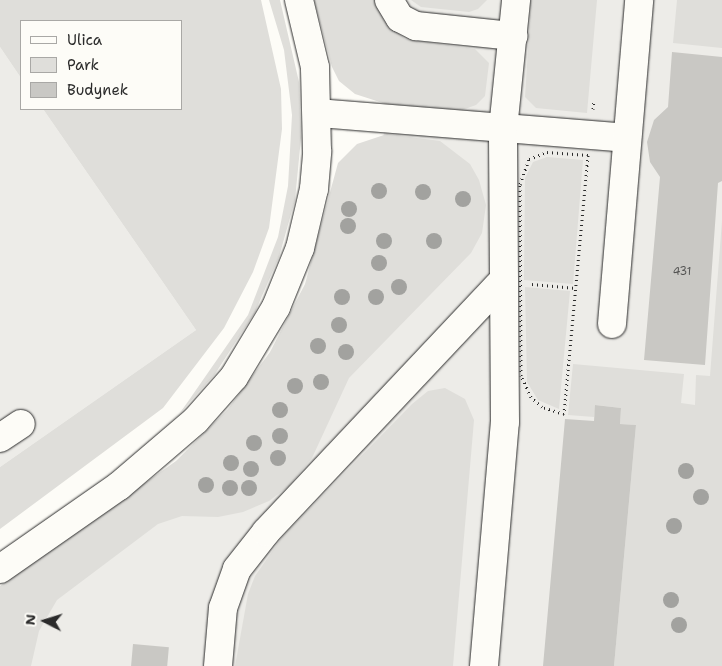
<!DOCTYPE html>
<html>
<head>
<meta charset="utf-8">
<style>
  body { margin:0 }
  #map { position:relative; width:722px; height:666px; overflow:hidden; background:#fdfcf7; font-family:"Shantell Sans",sans-serif }
  div>[style] { position:absolute }
  .built>* { inset:0; background:#edece8 }
  .green>* { inset:0; background:#dfdeda }
  .building>* { inset:0; background:#c9c8c4; transform-origin:0 0 }
  .path>* { height:3px; margin-top:-1.5px; transform-origin:0; background:repeating-linear-gradient(90deg,#2b2b2b 0 1px,transparent 0 5px) }
  .roads { filter:drop-shadow(0 0 1px #2b2b2b) drop-shadow(0 0 1px #2b2b2b) }
  .minor>* { height:28px; margin:-14px; padding:0 14px; transform-origin:14px; border-radius:14px; background:#fdfcf7 }
  .trees>* { width:16px; height:16px; margin:-8px; border-radius:50%; background:#a2a29f }
  span { translate:-50% -50%; white-space:nowrap; text-align:center; line-height:1.15; -webkit-text-stroke:4px #fdfcf7; paint-order:stroke }
  .number-label { font-size:11px; color:#525251 }
  .number-label span { -webkit-text-stroke-width:0 }
  .legend { position:absolute; left:20px; top:20px; width:162px; height:90px; box-sizing:border-box; background:#fdfcf7; border:1px solid #a9a8a5; margin:0; padding:6px 9px; list-style:none; font-size:15px; color:#2b2b2b }
  .legend li { display:flex; align-items:center; gap:10px; height:25px }
  .legend b { width:25px; border:1px solid #a9a8a5 }
  .north { position:absolute; left:20px; top:596px; width:50px; height:50px; -webkit-text-stroke:4px #fdfcf7; paint-order:stroke; rotate:275deg; font-size:14px; font-weight:700; line-height:20px; text-align:center; color:#2b2b2b }
  .north::after { content:''; display:block; margin:auto; width:18px; height:22px; background:#2b2b2b; clip-path:polygon(50% 0,100% 100%,50% 72%,0 100%) }
</style>
</head>
<body>
<div id="map">
  <div class="built">
    <i style="clip-path:polygon(329px 0,722px 0,722px 666px,0 666px,0 640px,258px 410px,383px 144px,387px 94px)"></i>
    <i style="clip-path:polygon(0 47px,21px 78px,21px 109px,43px 109px,196px 330px,0 467px)"></i>
  </div>
  <div class="green">
    <i style="clip-path:polygon(0 0,261px 0,281px 89px,282px 129px,269px 228px,253px 272px,224px 328px,163px 408px,0 529px,0 467px,196px 330px,43px 109px,181px 109px,181px 21px,21px 21px,21px 78px,0 47px)"></i>
    <i style="clip-path:polygon(269px 0,280px 0,299px 82px,301px 138px,295px 200px,279px 257px,255px 312px,215px 374px,180px 413px,248px 315px,278px 237px,288px 186px,292px 115px,284px 50px)"></i>
    <i style="clip-path:polygon(314px 0,375px 0,384px 21px,405px 39px,475px 49px,489px 63px,485px 96px,476px 105px,462px 110px,386px 104px,355px 94px,339px 81px,332px 67px)"></i>
    <i style="clip-path:polygon(411px 0,487px 0,478px 9px,469px 12px,421px 7px)"></i>
    <i style="clip-path:polygon(531px 0,597px 0,587px 113px,536px 108px,525px 97px)"></i>
    <i style="clip-path:polygon(677px 0,722px 0,722px 48px,673px 43px)"></i>
    <i style="clip-path:polygon(387px 134px,440px 141px,470px 164px,479px 180px,486px 205px,482px 233px,471px 253px,349px 378px,312px 458px,289px 486px,269px 501px,243px 512px,218px 517px,182px 516px,158px 524px,57px 600px,39px 631px,31px 666px,0 666px,0 586px,176px 461px,228px 409px,270px 352px,305px 284px,338px 163px,357px 144px)"></i>
    <i style="clip-path:polygon(547px 157px,583px 160px,573px 284px,524px 280px,525px 178px,533px 162px)"></i>
    <i style="clip-path:polygon(722px 221px,722px 666px,614px 666px,636px 425px,620px 424px,621px 408px,596px 405px,594px 417px,568px 415px,573px 364px,684px 374px,681px 403px,695px 405px,696px 375px,710px 376px)"></i>
    <i style="clip-path:polygon(525px 287px,570px 291px,559px 409px,538px 400px,527px 382px)"></i>
    <i style="clip-path:polygon(445px 388px,465px 399px,474px 420px,453px 666px,235px 666px,248px 594px,255px 576px,283px 536px,412px 404px,428px 391px)"></i>
  </div>
  <div class="building">
    <i style="clip-path:polygon(672px 52px,722px 57px,722px 181px,718px 183px,705px 365px,644px 360px,660px 177px,650px 162px,647px 142px,654px 120px,668px 107px)"></i>
    <i style="clip-path:polygon(595px 405px,621px 408px,620px 424px,636px 425px,614px 666px,543px 666px,565px 419px,594px 421px)"></i>
    <i style="left:133px;top:644px;width:36px;height:22px;rotate:5deg"></i>
  </div>
  <div class="path">
    <i style="left:593px;top:109px;width:9px;rotate:-84deg"></i>
    <i style="left:547px;top:152px;width:41px;rotate:4.2deg"></i>
    <i style="left:588px;top:155px;width:260px;rotate:95.3deg"></i>
    <i style="left:564px;top:414px;width:23px;rotate:-162deg"></i>
    <i style="left:542px;top:407px;width:15px;rotate:-138deg"></i>
    <i style="left:531px;top:397px;width:23px;rotate:-115deg"></i>
    <i style="left:521px;top:376px;width:192px;rotate:-90.3deg"></i>
    <i style="left:520px;top:184px;width:27px;rotate:-70deg"></i>
    <i style="left:529px;top:159px;width:19px;rotate:-21deg"></i>
    <i style="left:532px;top:284px;width:44px;rotate:5.2deg"></i>
  </div>
  <div class="roads">
    <div class="minor">
      <i style="left:389px;top:0;width:21px;rotate:59deg"></i>
      <i style="left:400px;top:18px;width:18px;rotate:27deg"></i>
      <i style="left:416px;top:26px;width:98px;rotate:5.9deg"></i>
      <i style="left:318px;top:113px;width:310px;rotate:4.6deg"></i>
      <i style="left:612px;top:324px;width:325px;rotate:-85.2deg"></i>
      <i style="left:0;top:438px;width:25px;rotate:-34deg"></i>
      <i style="left:0;top:569px;width:145px;rotate:-34.9deg"></i>
      <i style="left:119px;top:486px;width:101px;rotate:-40.6deg"></i>
      <i style="left:196px;top:420px;width:57px;rotate:-48.5deg"></i>
      <i style="left:234px;top:377px;width:82px;rotate:-59deg"></i>
      <i style="left:276px;top:307px;width:64px;rotate:-67.9deg"></i>
      <i style="left:300px;top:248px;width:61px;rotate:-76.7deg"></i>
      <i style="left:314px;top:189px;width:38px;rotate:-85deg"></i>
      <i style="left:317px;top:151px;width:84px;rotate:-91.4deg"></i>
      <i style="left:315px;top:67px;width:69px;rotate:-103.4deg"></i>
      <i style="left:218px;top:666px;width:58px;rotate:-85.1deg"></i>
      <i style="left:223px;top:608px;width:41px;rotate:-70.3deg"></i>
      <i style="left:237px;top:569px;width:47px;rotate:-51.9deg"></i>
      <i style="left:266px;top:532px;width:344px;rotate:-46.7deg"></i>
      <i style="left:484px;top:666px;width:245px;rotate:-85.1deg"></i>
      <i style="left:505px;top:422px;width:293px;rotate:-90.4deg"></i>
      <i style="left:503px;top:129px;width:130px;rotate:-84.2deg"></i>
    </div>
  </div>
  <div class="trees">
    <i style="left:379px;top:191px"></i>
    <i style="left:423px;top:192px"></i>
    <i style="left:463px;top:199px"></i>
    <i style="left:349px;top:209px"></i>
    <i style="left:348px;top:226px"></i>
    <i style="left:384px;top:241px"></i>
    <i style="left:434px;top:241px"></i>
    <i style="left:379px;top:263px"></i>
    <i style="left:399px;top:287px"></i>
    <i style="left:342px;top:297px"></i>
    <i style="left:376px;top:297px"></i>
    <i style="left:339px;top:325px"></i>
    <i style="left:318px;top:346px"></i>
    <i style="left:346px;top:352px"></i>
    <i style="left:321px;top:382px"></i>
    <i style="left:295px;top:386px"></i>
    <i style="left:280px;top:410px"></i>
    <i style="left:280px;top:436px"></i>
    <i style="left:254px;top:443px"></i>
    <i style="left:278px;top:458px"></i>
    <i style="left:231px;top:463px"></i>
    <i style="left:251px;top:469px"></i>
    <i style="left:686px;top:471px"></i>
    <i style="left:206px;top:485px"></i>
    <i style="left:230px;top:488px"></i>
    <i style="left:249px;top:488px"></i>
    <i style="left:701px;top:497px"></i>
    <i style="left:674px;top:526px"></i>
    <i style="left:671px;top:600px"></i>
    <i style="left:679px;top:625px"></i>
  </div>
  <div class="number-label">
    <span style="left:682px;top:272px">431</span>
  </div>
  <ul class="legend">
  <li><b style="height:6px;background:#fdfcf7"></b>Ulica</li>
  <li><b style="height:14px;background:#dfdeda"></b>Park</li>
  <li><b style="height:14px;background:#c9c8c4"></b>Budynek</li>
  </ul>
  <div class="north">N</div>
</div>
</body>
</html>
